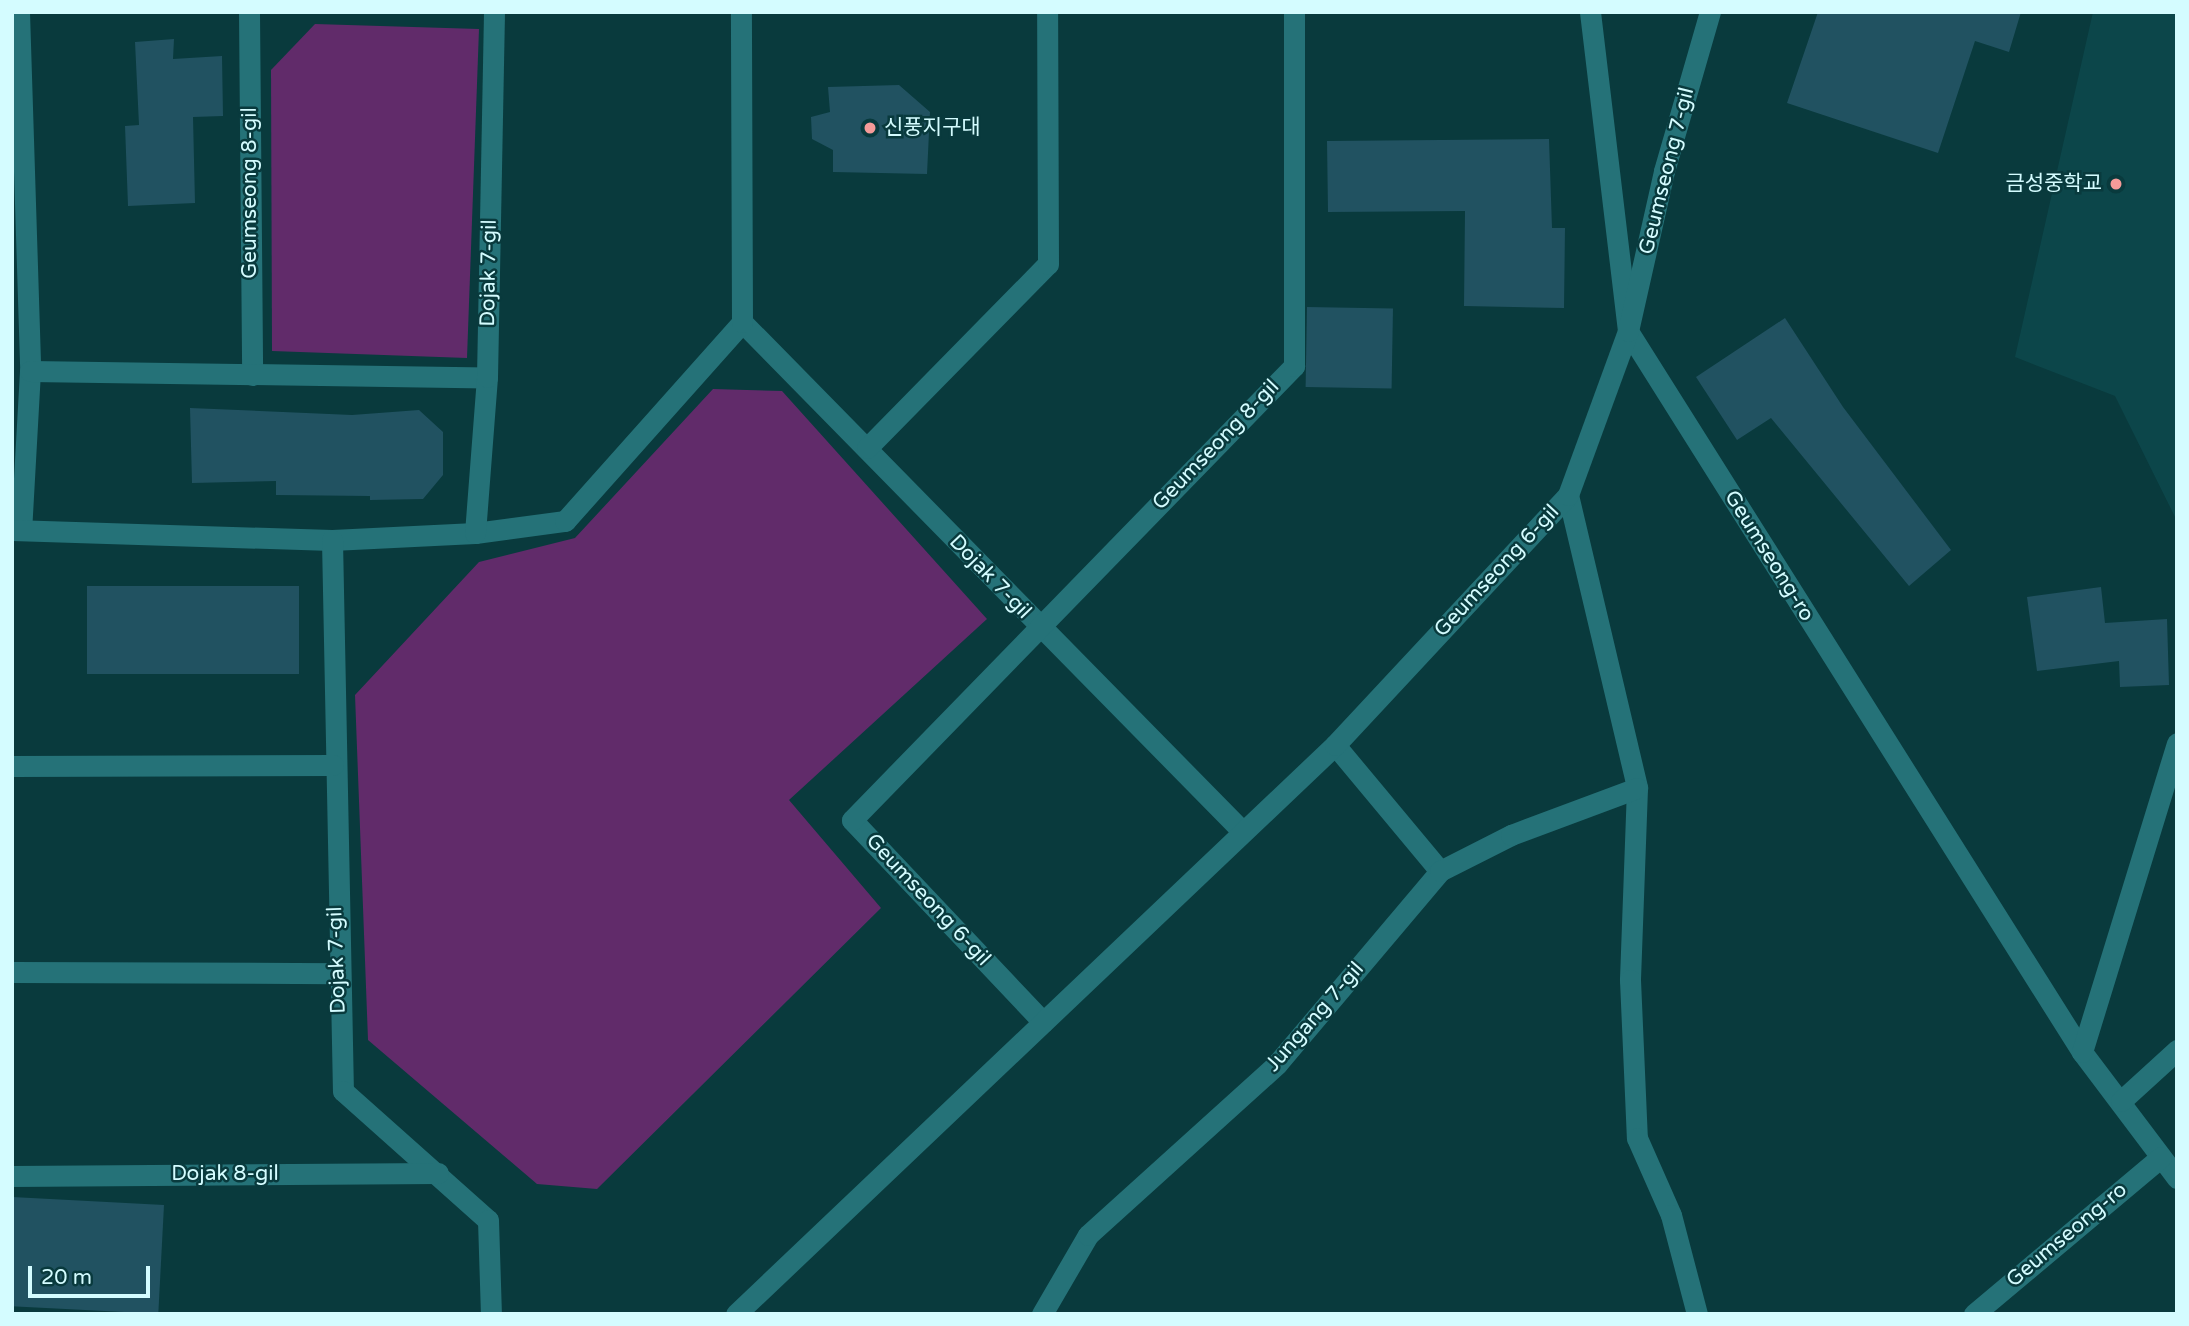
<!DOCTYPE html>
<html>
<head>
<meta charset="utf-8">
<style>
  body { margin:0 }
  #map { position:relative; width:2189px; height:1326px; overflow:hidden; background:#093a3d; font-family:"Varela Round","Noto Sans KR",sans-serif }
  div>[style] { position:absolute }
  .built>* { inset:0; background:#0c464a }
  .green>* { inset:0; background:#612b6a }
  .building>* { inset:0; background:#215261; transform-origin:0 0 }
  .minor>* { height:21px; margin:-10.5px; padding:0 10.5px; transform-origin:10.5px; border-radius:10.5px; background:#257278 }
  .dots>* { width:19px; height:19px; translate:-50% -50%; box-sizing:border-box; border:4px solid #093a3d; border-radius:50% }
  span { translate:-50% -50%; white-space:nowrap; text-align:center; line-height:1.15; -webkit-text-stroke:5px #093a3d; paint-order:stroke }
  .poi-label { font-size:21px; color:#d4fcff }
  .left { translate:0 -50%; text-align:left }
  .right { translate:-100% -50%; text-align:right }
  .street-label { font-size:21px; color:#d4fcff }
  .frame { position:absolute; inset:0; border:14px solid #d4fcff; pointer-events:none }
  .scale { position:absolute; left:28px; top:1266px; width:122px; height:32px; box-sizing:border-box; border:4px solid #d4fcff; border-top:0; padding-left:9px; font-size:21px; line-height:24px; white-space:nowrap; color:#d4fcff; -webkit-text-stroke:5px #093a3d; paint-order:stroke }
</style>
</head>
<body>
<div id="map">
  <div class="built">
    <i style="clip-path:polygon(2093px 12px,2177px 12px,2177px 521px,2115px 396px,2015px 357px)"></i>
  </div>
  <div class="green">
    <i style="clip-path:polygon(315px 24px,479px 29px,467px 358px,272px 351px,271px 70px)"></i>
    <i style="clip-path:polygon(713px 389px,782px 391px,987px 619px,789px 800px,881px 908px,597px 1189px,537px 1184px,368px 1040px,355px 695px,479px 562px,575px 538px)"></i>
  </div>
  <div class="building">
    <i style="clip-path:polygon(1818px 12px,2021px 12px,2009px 52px,1975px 41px,1938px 153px,1787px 103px)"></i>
    <i style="clip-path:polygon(174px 39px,173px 59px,222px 56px,223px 116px,193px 117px,195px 203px,128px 206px,125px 126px,139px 125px,135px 42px)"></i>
    <i style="clip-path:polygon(899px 85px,930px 112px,927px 174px,833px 172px,833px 150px,812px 139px,811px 117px,830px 112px,828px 87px)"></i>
    <i style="clip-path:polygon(1549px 139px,1552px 228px,1565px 228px,1564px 308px,1464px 306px,1465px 211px,1328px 212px,1327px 141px)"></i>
    <i style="left:1307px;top:307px;width:86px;height:80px;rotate:1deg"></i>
    <i style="clip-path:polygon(1785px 318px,1843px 407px,1951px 550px,1909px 586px,1771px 418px,1737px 440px,1696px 377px)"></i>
    <i style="clip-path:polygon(190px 408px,352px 415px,419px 410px,443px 432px,443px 475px,423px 499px,370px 500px,370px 496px,276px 495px,276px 481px,192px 483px)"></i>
    <i style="left:87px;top:586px;width:212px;height:88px"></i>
    <i style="clip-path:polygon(2101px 587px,2105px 623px,2167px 619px,2169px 685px,2120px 687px,2119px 661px,2037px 671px,2027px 597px)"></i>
    <i style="left:164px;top:1205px;width:109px;height:152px;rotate:93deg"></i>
  </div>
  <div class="minor">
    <i style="left:19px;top:12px;width:359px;rotate:88.2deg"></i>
    <i style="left:30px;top:371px;width:159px;rotate:93.2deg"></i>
    <i style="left:249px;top:12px;width:363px;rotate:89.5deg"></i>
    <i style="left:1590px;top:12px;width:321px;rotate:83.2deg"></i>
    <i style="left:1628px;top:331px;width:852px;rotate:57.8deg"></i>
    <i style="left:2082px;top:1052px;width:158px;rotate:53deg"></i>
    <i style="left:742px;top:322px;width:712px;rotate:45.51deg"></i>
    <i style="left:30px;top:371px;width:457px;rotate:0.8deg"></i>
    <i style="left:867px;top:448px;width:258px;rotate:-45.5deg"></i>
    <i style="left:1048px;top:264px;width:252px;rotate:-90.2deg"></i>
    <i style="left:1568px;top:495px;width:301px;rotate:76.7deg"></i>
    <i style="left:1637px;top:788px;width:192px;rotate:92.1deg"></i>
    <i style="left:1630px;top:980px;width:158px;rotate:87.5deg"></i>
    <i style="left:1637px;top:1138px;width:84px;rotate:66.2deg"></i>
    <i style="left:1671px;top:1215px;width:102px;rotate:75.3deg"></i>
    <i style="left:12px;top:530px;width:320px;rotate:1.8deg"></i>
    <i style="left:332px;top:540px;width:143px;rotate:-2.8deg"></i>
    <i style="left:475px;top:533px;width:91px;rotate:-7.6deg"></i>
    <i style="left:565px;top:521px;width:266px;rotate:-48.3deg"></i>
    <i style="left:742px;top:322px;width:310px;rotate:-90.2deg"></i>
    <i style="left:475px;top:533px;width:156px;rotate:-85.6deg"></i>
    <i style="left:487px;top:377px;width:365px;rotate:-88.9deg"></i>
    <i style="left:332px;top:540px;width:551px;rotate:88.86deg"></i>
    <i style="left:343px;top:1091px;width:194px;rotate:41.7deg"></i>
    <i style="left:488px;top:1220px;width:94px;rotate:88.2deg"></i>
    <i style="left:1335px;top:745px;width:164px;rotate:50.2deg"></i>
    <i style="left:12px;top:766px;width:321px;rotate:-0.2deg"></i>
    <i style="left:12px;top:972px;width:325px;rotate:0.2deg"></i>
    <i style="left:1043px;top:1022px;width:278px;rotate:-133.4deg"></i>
    <i style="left:852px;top:820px;width:634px;rotate:-45.77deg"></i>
    <i style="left:1294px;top:366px;width:354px;rotate:-90deg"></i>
    <i style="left:2082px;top:1052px;width:323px;rotate:-72.9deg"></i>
    <i style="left:2121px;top:1101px;width:76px;rotate:-42.3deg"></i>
    <i style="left:12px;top:1176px;width:426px;rotate:-0.4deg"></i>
    <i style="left:736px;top:1314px;width:826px;rotate:-43.53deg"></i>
    <i style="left:1335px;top:745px;width:342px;rotate:-47deg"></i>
    <i style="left:1568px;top:495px;width:175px;rotate:-69.9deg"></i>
    <i style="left:1628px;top:331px;width:164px;rotate:-77.3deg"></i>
    <i style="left:1664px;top:171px;width:166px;rotate:-73.9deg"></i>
    <i style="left:1042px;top:1314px;width:91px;rotate:-59.8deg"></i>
    <i style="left:1088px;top:1235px;width:255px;rotate:-42.1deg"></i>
    <i style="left:1277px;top:1064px;width:253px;rotate:-49.8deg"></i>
    <i style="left:1440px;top:871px;width:80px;rotate:-26.9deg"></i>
    <i style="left:1511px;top:835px;width:134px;rotate:-20.5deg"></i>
    <i style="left:1974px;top:1314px;width:244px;rotate:-40deg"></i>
  </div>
  <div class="dots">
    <i style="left:870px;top:128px;background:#f59b99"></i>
    <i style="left:2116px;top:184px;background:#f59b99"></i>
  </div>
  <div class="poi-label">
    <span class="left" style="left:884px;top:128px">신풍지구대</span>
    <span class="right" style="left:2102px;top:184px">금성중학교</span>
  </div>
  <div class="street-label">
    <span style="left:1667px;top:171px;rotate:-76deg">Geumseong 7-gil</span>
    <span style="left:250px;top:193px;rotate:-90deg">Geumseong 8-gil</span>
    <span style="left:489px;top:273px;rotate:-89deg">Dojak 7-gil</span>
    <span style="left:1216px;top:445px;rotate:-46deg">Geumseong 8-gil</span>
    <span style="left:1769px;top:556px;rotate:58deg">Geumseong-ro</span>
    <span style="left:1497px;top:571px;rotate:-47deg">Geumseong 6-gil</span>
    <span style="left:990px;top:577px;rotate:46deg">Dojak 7-gil</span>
    <span style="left:928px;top:900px;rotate:47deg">Geumseong 6-gil</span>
    <span style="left:337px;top:960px;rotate:-92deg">Dojak 7-gil</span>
    <span style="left:1315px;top:1017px;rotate:-49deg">Jungang 7-gil</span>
    <span style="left:225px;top:1174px">Dojak 8-gil</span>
    <span style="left:2067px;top:1235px;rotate:-40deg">Geumseong-ro</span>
  </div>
  <div class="frame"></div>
  <div class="scale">20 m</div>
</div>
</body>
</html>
